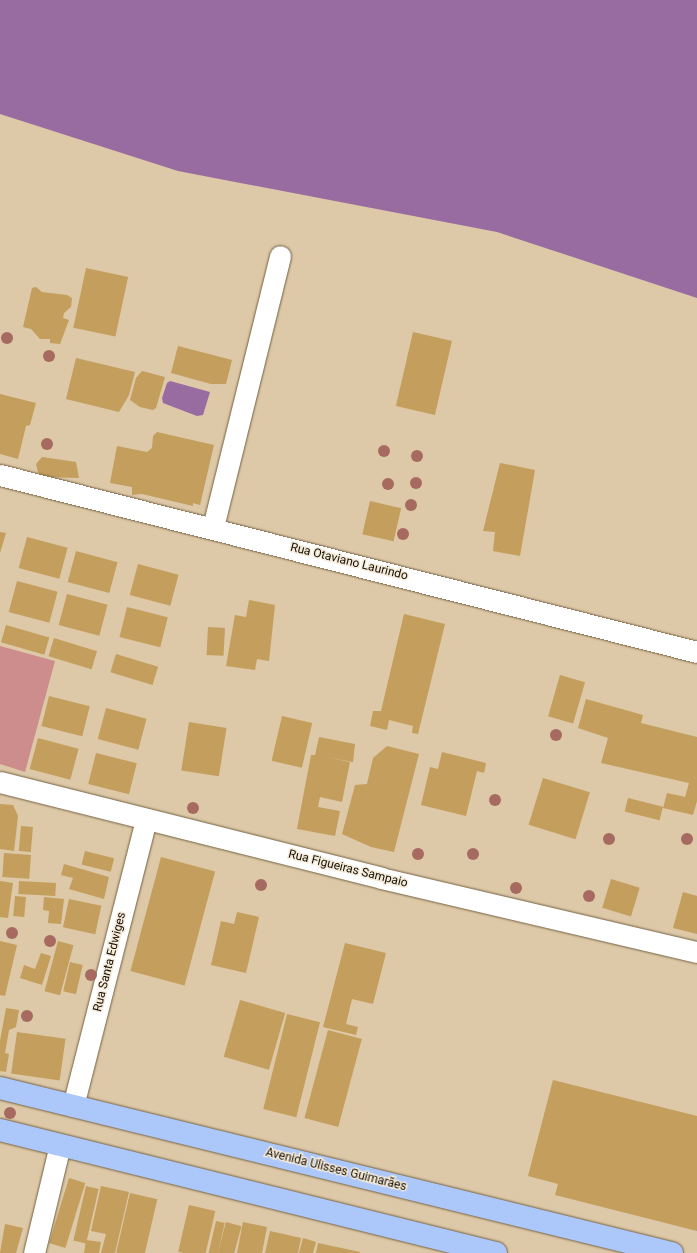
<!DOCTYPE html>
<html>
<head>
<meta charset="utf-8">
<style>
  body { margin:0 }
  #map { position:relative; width:697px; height:1253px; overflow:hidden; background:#ddc8a7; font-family:Roboto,sans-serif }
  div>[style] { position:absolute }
  .green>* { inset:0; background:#cc8d8c }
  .water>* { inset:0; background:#986ba1 }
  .building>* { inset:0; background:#c39e5c; transform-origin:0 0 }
  .roads { filter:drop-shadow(0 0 1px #746243) drop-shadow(0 0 1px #746243) }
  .minor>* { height:21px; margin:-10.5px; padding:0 10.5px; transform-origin:10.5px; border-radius:10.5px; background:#fff }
  .primary>* { height:22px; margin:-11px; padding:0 11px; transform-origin:11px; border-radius:11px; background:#acc8fa }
  .trees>* { width:12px; height:12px; margin:-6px; border-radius:50%; background:#a66a60 }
  span { translate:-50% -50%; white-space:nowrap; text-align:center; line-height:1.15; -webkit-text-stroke:3px #f5ebda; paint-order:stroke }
  .street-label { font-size:12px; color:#160f04 }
</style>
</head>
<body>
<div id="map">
  <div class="green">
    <i style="clip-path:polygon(0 646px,55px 661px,25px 772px,0 764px)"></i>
  </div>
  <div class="water">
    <i style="clip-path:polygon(0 0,697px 0,697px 298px,497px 232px,178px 171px,0 114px)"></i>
    <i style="clip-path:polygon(170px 381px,210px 392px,203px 415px,197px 416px,163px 403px,162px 398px,167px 383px)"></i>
  </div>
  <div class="building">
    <i style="left:86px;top:268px;width:43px;height:61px;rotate:12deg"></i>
    <i style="clip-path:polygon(36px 287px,42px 292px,67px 295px,72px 298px,71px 307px,64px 313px,63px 318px,69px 320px,60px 344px,50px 343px,50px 339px,40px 339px,31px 329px,23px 327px,32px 288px)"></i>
    <i style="left:413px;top:332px;width:40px;height:76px;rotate:13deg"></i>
    <i style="clip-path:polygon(178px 346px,232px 360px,226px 384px,211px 384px,171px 373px)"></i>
    <i style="clip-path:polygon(76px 358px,135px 372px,129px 395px,119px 412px,66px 399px)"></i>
    <i style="clip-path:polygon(142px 371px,165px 377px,156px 408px,153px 410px,140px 407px,130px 400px,136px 378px)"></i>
    <i style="clip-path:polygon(0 394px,36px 403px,30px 425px,26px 426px,18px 459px,0 454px)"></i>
    <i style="clip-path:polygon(157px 432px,214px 445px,200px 505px,193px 503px,193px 506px,142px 494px,132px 495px,132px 487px,110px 483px,117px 446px,147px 452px,152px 448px,153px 436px)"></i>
    <i style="clip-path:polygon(42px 457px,76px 462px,79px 478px,42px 477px,38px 472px,36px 464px)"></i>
    <i style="clip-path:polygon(500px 463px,535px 470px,520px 556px,493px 551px,495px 532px,483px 531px)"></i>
    <i style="left:370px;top:501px;width:32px;height:34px;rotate:13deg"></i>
    <i style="clip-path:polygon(0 532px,6px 533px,0 553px)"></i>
    <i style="left:27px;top:537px;width:42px;height:32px;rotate:15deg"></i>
    <i style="left:76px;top:551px;width:43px;height:32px;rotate:15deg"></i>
    <i style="left:138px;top:564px;width:42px;height:32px;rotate:15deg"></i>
    <i style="left:17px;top:581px;width:42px;height:32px;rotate:15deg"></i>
    <i style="left:67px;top:594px;width:42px;height:32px;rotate:15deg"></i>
    <i style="clip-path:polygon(249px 600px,275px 605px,269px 661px,257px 659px,255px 670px,226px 666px,235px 615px,246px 617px)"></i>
    <i style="left:127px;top:607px;width:42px;height:31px;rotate:14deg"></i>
    <i style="clip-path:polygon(404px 614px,445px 624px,418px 734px,412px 733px,413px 726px,389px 720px,387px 730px,370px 726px,373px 711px,381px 711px)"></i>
    <i style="left:6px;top:625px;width:45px;height:18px;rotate:16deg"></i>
    <i style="left:208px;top:627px;width:17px;height:28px;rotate:3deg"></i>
    <i style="left:54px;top:638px;width:45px;height:19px;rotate:17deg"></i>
    <i style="left:116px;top:654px;width:44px;height:19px;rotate:17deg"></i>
    <i style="left:560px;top:675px;width:26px;height:43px;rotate:16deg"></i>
    <i style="left:49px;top:696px;width:42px;height:31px;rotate:14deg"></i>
    <i style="clip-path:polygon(586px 699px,643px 715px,641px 723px,697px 737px,697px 801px,693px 815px,663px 808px,667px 793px,685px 797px,689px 783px,601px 763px,608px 738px,578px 728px)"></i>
    <i style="left:106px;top:708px;width:42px;height:32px;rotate:15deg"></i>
    <i style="left:282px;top:716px;width:31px;height:46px;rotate:13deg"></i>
    <i style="left:189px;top:722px;width:38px;height:49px;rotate:9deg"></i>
    <i style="clip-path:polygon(319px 737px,355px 744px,353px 762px,325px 757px,350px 762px,342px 802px,320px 797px,318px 807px,340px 811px,335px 836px,297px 829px,311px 755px,315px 755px)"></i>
    <i style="left:38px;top:738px;width:42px;height:32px;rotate:15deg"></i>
    <i style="clip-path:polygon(387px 746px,419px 754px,394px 852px,371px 847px,342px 834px,355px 785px,367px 784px,373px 758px)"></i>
    <i style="clip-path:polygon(442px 752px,486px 763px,484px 773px,477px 771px,466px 816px,421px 805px,430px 767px,438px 769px)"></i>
    <i style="left:96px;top:753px;width:42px;height:32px;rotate:14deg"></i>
    <i style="left:543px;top:778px;width:49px;height:49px;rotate:17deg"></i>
    <i style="left:628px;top:798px;width:36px;height:14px;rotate:14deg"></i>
    <i style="clip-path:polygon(0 804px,13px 805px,18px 816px,14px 851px,0 849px)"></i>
    <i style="left:21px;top:826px;width:12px;height:25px;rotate:5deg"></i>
    <i style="left:85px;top:851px;width:30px;height:14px;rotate:14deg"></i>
    <i style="left:4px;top:853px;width:27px;height:24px;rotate:4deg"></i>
    <i style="left:161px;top:857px;width:56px;height:118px;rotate:15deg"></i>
    <i style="clip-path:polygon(64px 864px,109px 877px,104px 899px,69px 889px,73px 878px,61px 875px)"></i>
    <i style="left:611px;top:879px;width:30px;height:30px;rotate:17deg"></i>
    <i style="clip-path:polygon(0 881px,13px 883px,8px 918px,0 917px)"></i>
    <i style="left:19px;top:881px;width:37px;height:13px;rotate:3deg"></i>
    <i style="clip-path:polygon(683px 892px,697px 896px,697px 934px,673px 928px)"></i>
    <i style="left:15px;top:896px;width:11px;height:20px;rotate:5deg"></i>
    <i style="clip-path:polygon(44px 897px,64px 899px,61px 924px,48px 923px,49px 911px,43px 910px)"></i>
    <i style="left:69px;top:899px;width:33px;height:29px;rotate:12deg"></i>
    <i style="clip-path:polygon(237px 912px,259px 917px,246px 973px,211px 965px,221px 921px,234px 924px)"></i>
    <i style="clip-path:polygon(0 941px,17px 945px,5px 996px,0 995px)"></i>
    <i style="left:58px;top:941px;width:16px;height:52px;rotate:15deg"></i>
    <i style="clip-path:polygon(345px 943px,386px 953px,373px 1004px,352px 999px,346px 1024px,358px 1027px,356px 1035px,323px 1027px)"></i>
    <i style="clip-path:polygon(41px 953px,51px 956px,42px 985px,20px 978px,24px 965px,35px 969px)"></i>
    <i style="left:70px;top:962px;width:13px;height:30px;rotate:13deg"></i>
    <i style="left:240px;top:1000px;width:47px;height:59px;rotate:16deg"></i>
    <i style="clip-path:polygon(6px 1008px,19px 1010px,16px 1027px,9px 1030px,5px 1053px,9px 1054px,6px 1072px,0 1071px,0 1041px)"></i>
    <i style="left:287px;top:1014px;width:34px;height:98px;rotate:14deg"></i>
    <i style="left:328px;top:1030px;width:35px;height:91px;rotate:15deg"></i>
    <i style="left:17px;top:1032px;width:49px;height:42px;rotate:8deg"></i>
    <i style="clip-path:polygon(553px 1080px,697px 1116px,697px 1231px,555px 1195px,558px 1184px,528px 1176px)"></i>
    <i style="left:69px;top:1178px;width:17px;height:68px;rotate:17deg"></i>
    <i style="left:86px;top:1186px;width:13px;height:56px;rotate:13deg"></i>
    <i style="clip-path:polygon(101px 1186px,129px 1192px,115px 1253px,101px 1253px,106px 1234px,91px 1231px)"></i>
    <i style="left:130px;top:1193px;width:28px;height:61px;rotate:13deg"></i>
    <i style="left:189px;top:1205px;width:27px;height:48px;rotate:13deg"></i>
    <i style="left:216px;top:1221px;width:9px;height:33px;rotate:13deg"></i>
    <i style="left:226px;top:1222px;width:16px;height:32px;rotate:15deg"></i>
    <i style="clip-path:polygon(243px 1222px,267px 1227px,262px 1253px,237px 1253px)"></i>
    <i style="clip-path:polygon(5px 1224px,23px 1228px,16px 1253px,0 1253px)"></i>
    <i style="clip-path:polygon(270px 1231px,301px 1238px,298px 1253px,265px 1253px)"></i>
    <i style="clip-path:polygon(303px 1238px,316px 1242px,313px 1253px,299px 1253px)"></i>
    <i style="clip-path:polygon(86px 1240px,101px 1242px,99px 1253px,84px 1253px)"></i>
    <i style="clip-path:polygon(318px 1243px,360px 1252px,360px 1253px,316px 1253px)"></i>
  </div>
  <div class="roads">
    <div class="minor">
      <i style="left:0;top:475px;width:719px;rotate:14.25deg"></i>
      <i style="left:213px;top:527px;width:279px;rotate:-76.1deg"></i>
      <i style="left:0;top:782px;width:393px;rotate:14.1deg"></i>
      <i style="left:381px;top:878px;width:325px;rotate:13.2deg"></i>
      <i style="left:73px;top:1106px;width:296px;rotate:-75.7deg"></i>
      <i style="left:34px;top:1253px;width:111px;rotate:-76.5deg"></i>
    </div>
    <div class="primary">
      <i style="left:0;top:1088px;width:692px;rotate:13.8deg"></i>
      <i style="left:0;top:1130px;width:511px;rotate:13.93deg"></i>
    </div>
  </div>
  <div class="trees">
    <i style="left:7px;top:338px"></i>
    <i style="left:49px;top:356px"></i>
    <i style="left:47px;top:444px"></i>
    <i style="left:384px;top:451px"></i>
    <i style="left:417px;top:456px"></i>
    <i style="left:416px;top:483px"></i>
    <i style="left:388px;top:484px"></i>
    <i style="left:411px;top:505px"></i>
    <i style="left:403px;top:534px"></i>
    <i style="left:556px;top:735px"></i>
    <i style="left:495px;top:800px"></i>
    <i style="left:193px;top:808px"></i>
    <i style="left:609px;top:839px"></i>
    <i style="left:687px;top:839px"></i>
    <i style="left:418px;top:854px"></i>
    <i style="left:473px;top:854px"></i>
    <i style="left:261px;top:885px"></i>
    <i style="left:516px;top:888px"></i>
    <i style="left:589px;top:896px"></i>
    <i style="left:12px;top:933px"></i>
    <i style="left:50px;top:941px"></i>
    <i style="left:91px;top:975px"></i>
    <i style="left:27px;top:1016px"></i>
    <i style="left:10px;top:1113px"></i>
  </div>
  <div class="street-label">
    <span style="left:349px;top:562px;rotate:14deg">Rua Otaviano Laurindo</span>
    <span style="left:348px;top:869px;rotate:14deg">Rua Figueiras Sampaio</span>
    <span style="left:110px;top:962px;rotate:-76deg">Rua Santa Edwiges</span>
    <span style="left:336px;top:1170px;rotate:14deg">Avenida Ulisses Guimarães</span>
  </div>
</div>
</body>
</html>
